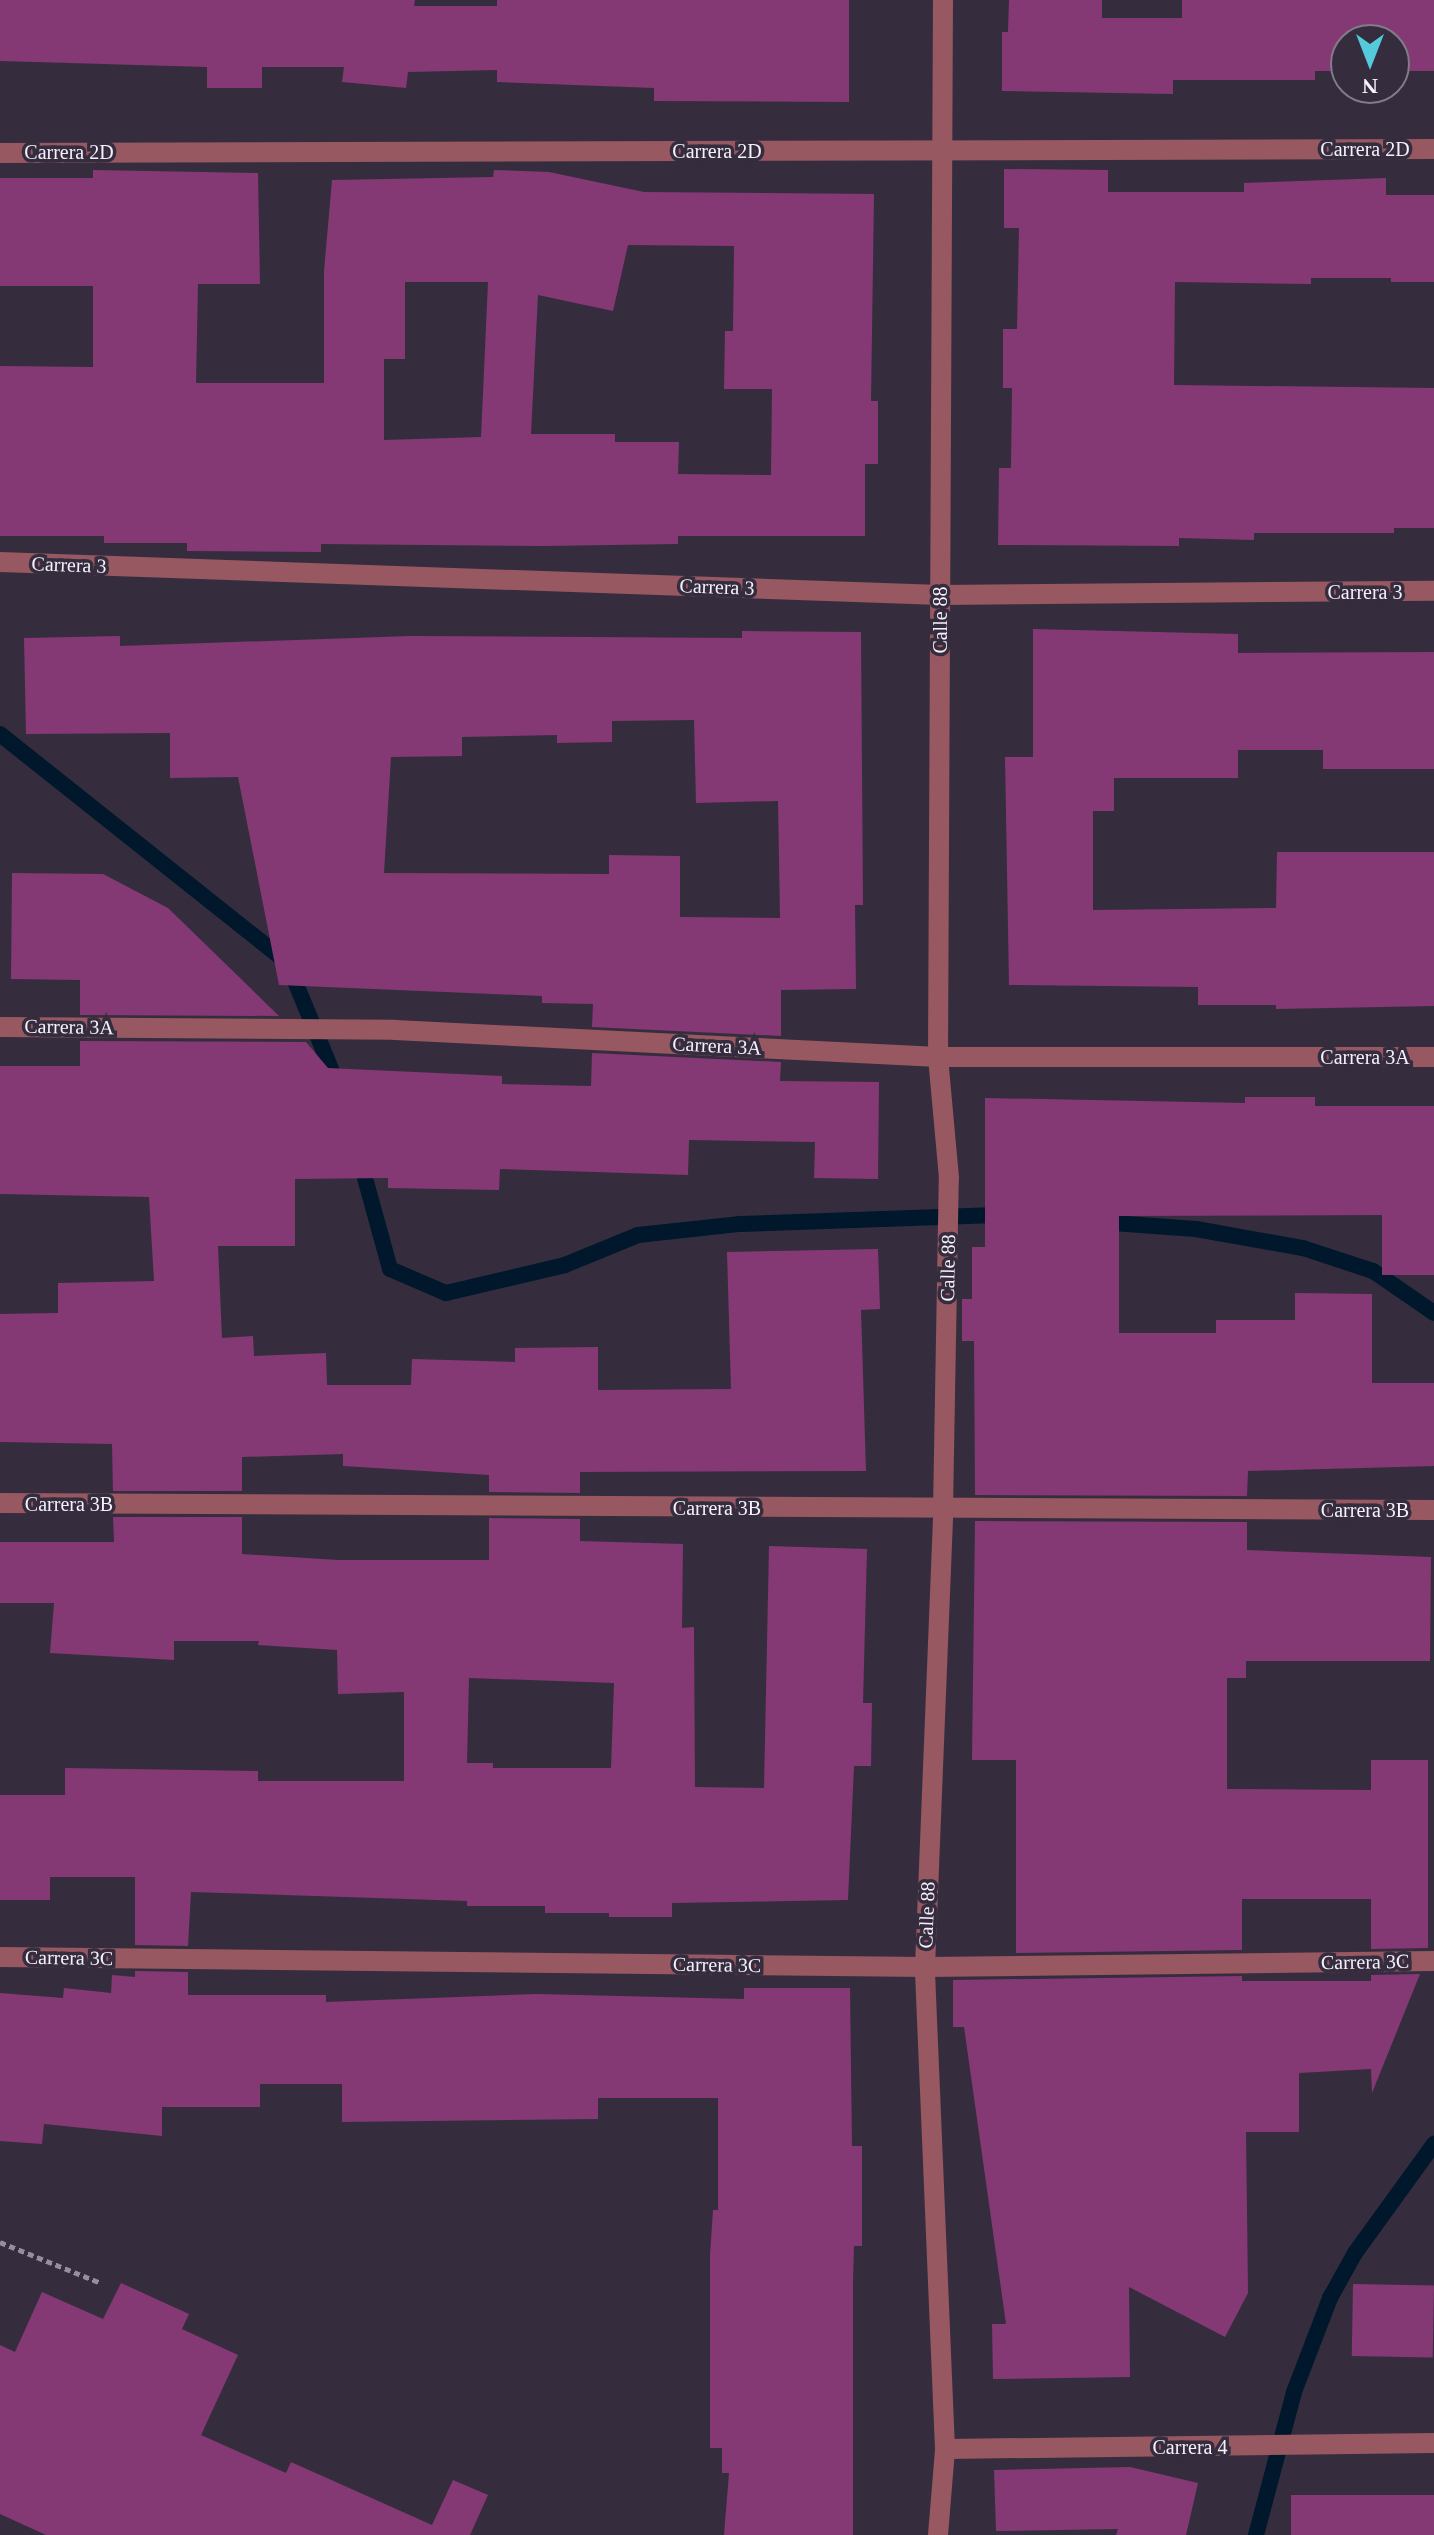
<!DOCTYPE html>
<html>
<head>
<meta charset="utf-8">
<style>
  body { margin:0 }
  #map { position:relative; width:1434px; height:2535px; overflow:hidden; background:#352d3e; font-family:"Times New Roman",serif }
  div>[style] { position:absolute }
  .stream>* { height:16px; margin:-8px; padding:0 8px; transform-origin:8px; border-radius:8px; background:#01182c }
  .building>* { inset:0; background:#843974; transform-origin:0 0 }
  .path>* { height:5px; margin-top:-2.5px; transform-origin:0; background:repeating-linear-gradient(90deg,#958e9c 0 6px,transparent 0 10px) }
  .minor>* { height:20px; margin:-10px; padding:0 10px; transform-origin:10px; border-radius:10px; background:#975862 }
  span { translate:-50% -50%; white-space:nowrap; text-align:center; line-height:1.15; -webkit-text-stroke:7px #352d3e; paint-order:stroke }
  .street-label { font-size:20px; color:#f5f0fb }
  .north { position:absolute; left:1330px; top:24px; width:80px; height:80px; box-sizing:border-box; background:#352d3e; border:2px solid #827b8a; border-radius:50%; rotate:180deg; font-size:22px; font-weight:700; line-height:32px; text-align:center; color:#f5f0fb }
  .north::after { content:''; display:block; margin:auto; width:28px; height:36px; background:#53cbdb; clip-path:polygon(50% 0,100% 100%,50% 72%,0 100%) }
</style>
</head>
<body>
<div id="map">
  <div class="stream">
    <i style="left:0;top:734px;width:367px;rotate:38.5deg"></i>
    <i style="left:287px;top:962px;width:136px;rotate:67.6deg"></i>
    <i style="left:360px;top:1160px;width:113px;rotate:74.6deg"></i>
    <i style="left:390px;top:1269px;width:61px;rotate:23.2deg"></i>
    <i style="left:446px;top:1293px;width:122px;rotate:-13.2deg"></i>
    <i style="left:565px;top:1265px;width:79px;rotate:-22.3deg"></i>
    <i style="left:638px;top:1235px;width:103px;rotate:-6.2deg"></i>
    <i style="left:740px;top:1224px;width:264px;rotate:-2deg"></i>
    <i style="left:1099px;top:1222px;width:97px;rotate:4.1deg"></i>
    <i style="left:1196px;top:1229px;width:109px;rotate:10.1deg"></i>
    <i style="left:1303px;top:1248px;width:74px;rotate:18.2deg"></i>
    <i style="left:1373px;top:1271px;width:74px;rotate:34.5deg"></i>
    <i style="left:1256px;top:2535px;width:148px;rotate:-75.1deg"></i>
    <i style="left:1294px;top:2392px;width:101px;rotate:-69deg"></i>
    <i style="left:1330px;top:2298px;width:51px;rotate:-60.9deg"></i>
    <i style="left:1355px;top:2253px;width:135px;rotate:-54.1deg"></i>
  </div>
  <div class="building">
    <i style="clip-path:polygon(0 0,415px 0,414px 6px,497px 6px,497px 0,849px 0,849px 102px,654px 101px,654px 88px,497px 82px,497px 70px,408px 72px,406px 88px,342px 82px,344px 67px,262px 67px,262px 88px,207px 88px,207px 67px,0 61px)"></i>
    <i style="clip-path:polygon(1009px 0,1102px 0,1102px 18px,1182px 18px,1182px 0,1434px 0,1434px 71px,1394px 71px,1394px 40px,1346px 40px,1346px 71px,1315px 71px,1315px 80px,1173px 80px,1173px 94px,1002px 91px,1002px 32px,1008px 32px)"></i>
    <i style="clip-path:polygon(1004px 169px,1108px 170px,1108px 192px,1244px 192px,1244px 183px,1386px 178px,1386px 195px,1434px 195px,1434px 282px,1391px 282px,1391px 278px,1311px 278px,1311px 284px,1175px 282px,1174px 385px,1434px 388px,1434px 528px,1394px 528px,1394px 533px,1254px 533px,1254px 540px,1179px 538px,1179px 546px,998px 545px,999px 468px,1011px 468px,1012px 388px,1003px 388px,1003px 329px,1017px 329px,1019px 228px,1004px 228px)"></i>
    <i style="clip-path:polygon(evenodd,93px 170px,258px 173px,260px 284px,198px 284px,196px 383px,324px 383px,324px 271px,332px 180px,493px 177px,494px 170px,549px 172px,644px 192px,874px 194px,871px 401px,878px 401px,878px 464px,865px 464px,865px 536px,678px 536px,678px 544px,544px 546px,321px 544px,321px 552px,187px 551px,187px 543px,104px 543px,104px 536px,0 536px,0 366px,93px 367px,93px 286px,0 286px,0 178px,93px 178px,93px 170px,628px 245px,734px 246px,733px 331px,725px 331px,724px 389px,772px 389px,771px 475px,678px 474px,679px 442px,615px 442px,615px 434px,531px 434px,538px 295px,613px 311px,628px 245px,93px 170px,405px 282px,488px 282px,481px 437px,384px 440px,384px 359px,405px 359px,405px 282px)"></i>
    <i style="clip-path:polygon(1033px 629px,1238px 634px,1238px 653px,1434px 652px,1434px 769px,1323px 769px,1323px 750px,1238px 750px,1238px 778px,1114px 778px,1114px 811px,1093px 811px,1093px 910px,1276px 908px,1277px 852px,1434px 852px,1434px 1006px,1276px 1009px,1276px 1005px,1198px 1005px,1198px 987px,1009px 985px,1005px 757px,1033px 757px)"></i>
    <i style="clip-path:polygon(evenodd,742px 631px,861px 632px,863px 905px,855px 905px,856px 989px,781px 990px,781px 1036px,592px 1027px,593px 1004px,542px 1003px,542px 996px,279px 985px,238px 777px,170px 778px,170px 733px,26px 734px,24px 638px,120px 636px,120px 646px,410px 636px,742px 638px,742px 631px,694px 720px,696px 803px,778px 801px,780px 918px,680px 917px,680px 856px,609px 855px,609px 874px,384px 873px,391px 757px,462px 756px,462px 737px,557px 735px,557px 743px,612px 742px,612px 721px,694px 720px)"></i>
    <i style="clip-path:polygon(12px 873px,103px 874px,168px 908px,279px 1016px,80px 1015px,80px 980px,11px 979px)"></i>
    <i style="clip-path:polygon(80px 1041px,306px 1042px,328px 1068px,502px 1076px,502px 1084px,591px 1086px,592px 1053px,781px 1062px,780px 1081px,879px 1082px,878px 1179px,814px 1178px,815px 1142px,689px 1140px,688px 1175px,500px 1169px,499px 1190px,388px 1188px,388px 1178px,295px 1179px,295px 1246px,218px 1246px,222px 1338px,253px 1336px,254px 1356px,326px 1353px,327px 1385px,411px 1385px,412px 1359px,515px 1362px,515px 1348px,598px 1347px,598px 1390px,731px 1389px,727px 1252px,878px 1249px,880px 1309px,861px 1310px,866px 1471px,580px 1472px,580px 1493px,489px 1492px,489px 1475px,343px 1466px,343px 1454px,242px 1457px,242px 1491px,113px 1491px,112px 1444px,0 1442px,0 1314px,58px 1313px,58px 1283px,154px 1281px,149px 1197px,0 1194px,0 1066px,80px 1066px)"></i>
    <i style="clip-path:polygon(1245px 1097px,1315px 1097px,1315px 1106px,1434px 1106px,1434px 1275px,1382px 1275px,1382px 1215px,1119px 1216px,1119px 1333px,1216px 1333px,1216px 1320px,1295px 1320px,1295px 1293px,1372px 1294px,1372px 1383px,1434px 1383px,1434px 1466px,1248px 1471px,1247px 1496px,975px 1495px,974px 1341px,962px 1341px,962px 1299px,972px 1299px,972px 1247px,985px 1247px,985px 1098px,1245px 1103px)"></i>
    <i style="clip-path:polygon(evenodd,113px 1517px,242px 1517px,242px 1554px,338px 1560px,489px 1560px,489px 1518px,580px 1519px,580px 1541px,683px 1544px,682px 1628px,694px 1627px,695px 1787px,764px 1788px,769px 1546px,867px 1549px,863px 1703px,872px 1703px,871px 1766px,854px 1766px,848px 1900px,672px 1903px,672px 1917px,609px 1917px,609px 1913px,545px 1913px,545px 1906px,467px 1906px,467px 1901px,191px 1892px,188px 1946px,135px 1945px,135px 1877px,50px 1877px,50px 1900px,0 1900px,0 1795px,65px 1795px,65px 1768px,258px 1771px,258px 1781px,404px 1781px,404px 1692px,338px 1694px,337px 1650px,258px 1645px,259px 1641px,174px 1641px,174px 1660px,50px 1653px,54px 1603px,0 1603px,0 1542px,114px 1542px,113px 1517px,469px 1678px,614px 1683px,611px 1768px,493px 1768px,493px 1763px,467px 1763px,469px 1678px)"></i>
    <i style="clip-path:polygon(975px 1521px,1247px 1522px,1247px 1550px,1431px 1557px,1430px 1661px,1246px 1661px,1246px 1678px,1227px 1678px,1227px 1789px,1371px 1790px,1371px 1760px,1428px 1760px,1428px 1948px,1371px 1949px,1371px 1899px,1242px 1899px,1242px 1950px,1016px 1953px,1016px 1760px,972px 1760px)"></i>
    <i style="clip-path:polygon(135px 1971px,188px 1972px,188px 1995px,326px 1995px,326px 2002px,536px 1994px,744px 1999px,744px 1988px,850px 1988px,852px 2146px,862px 2146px,862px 2246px,854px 2246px,853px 2281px,853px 2535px,724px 2535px,729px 2473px,722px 2473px,722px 2448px,710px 2448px,710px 2255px,713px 2210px,718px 2210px,718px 2098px,598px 2098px,598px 2119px,342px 2122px,342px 2084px,260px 2084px,260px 2107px,162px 2107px,162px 2136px,44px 2124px,42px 2144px,0 2141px,0 1993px,63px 1998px,64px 1988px,111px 1993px,112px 1975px,135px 1977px)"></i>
    <i style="clip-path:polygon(1420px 1974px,1372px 2093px,1371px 2069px,1299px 2073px,1299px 2132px,1246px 2132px,1248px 2293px,1225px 2337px,1129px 2287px,1130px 2377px,993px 2379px,992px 2324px,1006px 2324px,964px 2027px,953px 2027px,953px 1980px,1242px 1976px,1242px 1981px,1371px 1981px,1371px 1975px)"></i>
    <i style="clip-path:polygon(121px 2283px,189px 2314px,182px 2329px,238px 2355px,201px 2435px,286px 2473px,291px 2462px,432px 2525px,453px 2480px,488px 2495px,470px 2535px,46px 2535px,0 2514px,0 2345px,15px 2352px,42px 2292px,103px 2319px)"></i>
    <i style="left:1353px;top:2284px;width:81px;height:72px;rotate:1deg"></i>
    <i style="clip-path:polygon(1130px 2467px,1198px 2483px,1186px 2535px,1116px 2535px,1118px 2529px,996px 2531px,994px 2470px)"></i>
    <i style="left:1291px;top:2495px;width:143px;height:40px"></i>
  </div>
  <div class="path">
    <i style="left:0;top:2242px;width:109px;rotate:22.1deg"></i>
  </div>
  <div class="minor">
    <i style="left:0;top:153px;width:1434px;rotate:-0.16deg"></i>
    <i style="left:0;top:562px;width:941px;rotate:2.01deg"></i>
    <i style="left:940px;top:595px;width:494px;rotate:-0.5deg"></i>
    <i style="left:0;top:1027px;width:395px;rotate:0.4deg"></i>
    <i style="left:395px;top:1030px;width:544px;rotate:2.85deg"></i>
    <i style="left:938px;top:1057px;width:496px"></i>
    <i style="left:0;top:1503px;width:1434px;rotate:0.28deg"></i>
    <i style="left:0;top:1957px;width:925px;rotate:0.62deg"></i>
    <i style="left:925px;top:1967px;width:509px;rotate:-0.68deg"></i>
    <i style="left:945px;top:2449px;width:489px;rotate:-0.7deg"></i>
    <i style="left:938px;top:2535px;width:86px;rotate:-85.3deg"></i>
    <i style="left:945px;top:2449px;width:482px;rotate:-92.4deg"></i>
    <i style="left:925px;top:1967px;width:457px;rotate:-87.7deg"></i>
    <i style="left:943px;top:1510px;width:332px;rotate:-89deg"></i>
    <i style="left:949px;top:1178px;width:121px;rotate:-95.2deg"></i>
    <i style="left:938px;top:1057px;width:1057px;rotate:-89.73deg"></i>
  </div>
  <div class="street-label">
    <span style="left:1365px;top:149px">Carrera 2D</span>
    <span style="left:717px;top:151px">Carrera 2D</span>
    <span style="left:69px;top:152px">Carrera 2D</span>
    <span style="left:69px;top:565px;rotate:2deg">Carrera 3</span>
    <span style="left:717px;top:587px;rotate:2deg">Carrera 3</span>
    <span style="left:1365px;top:592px">Carrera 3</span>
    <span style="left:940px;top:620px;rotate:-90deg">Calle 88</span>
    <span style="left:69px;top:1027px;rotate:1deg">Carrera 3A</span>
    <span style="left:717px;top:1046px;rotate:3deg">Carrera 3A</span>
    <span style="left:1365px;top:1057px">Carrera 3A</span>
    <span style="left:948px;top:1268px;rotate:-89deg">Calle 88</span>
    <span style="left:69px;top:1504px">Carrera 3B</span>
    <span style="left:717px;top:1508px">Carrera 3B</span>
    <span style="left:1365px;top:1510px">Carrera 3B</span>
    <span style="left:927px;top:1915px;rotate:-88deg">Calle 88</span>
    <span style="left:69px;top:1958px;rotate:1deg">Carrera 3C</span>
    <span style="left:1365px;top:1962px;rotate:-1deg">Carrera 3C</span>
    <span style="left:717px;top:1965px;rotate:1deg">Carrera 3C</span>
    <span style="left:1190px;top:2447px">Carrera 4</span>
  </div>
  <div class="north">N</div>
</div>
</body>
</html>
